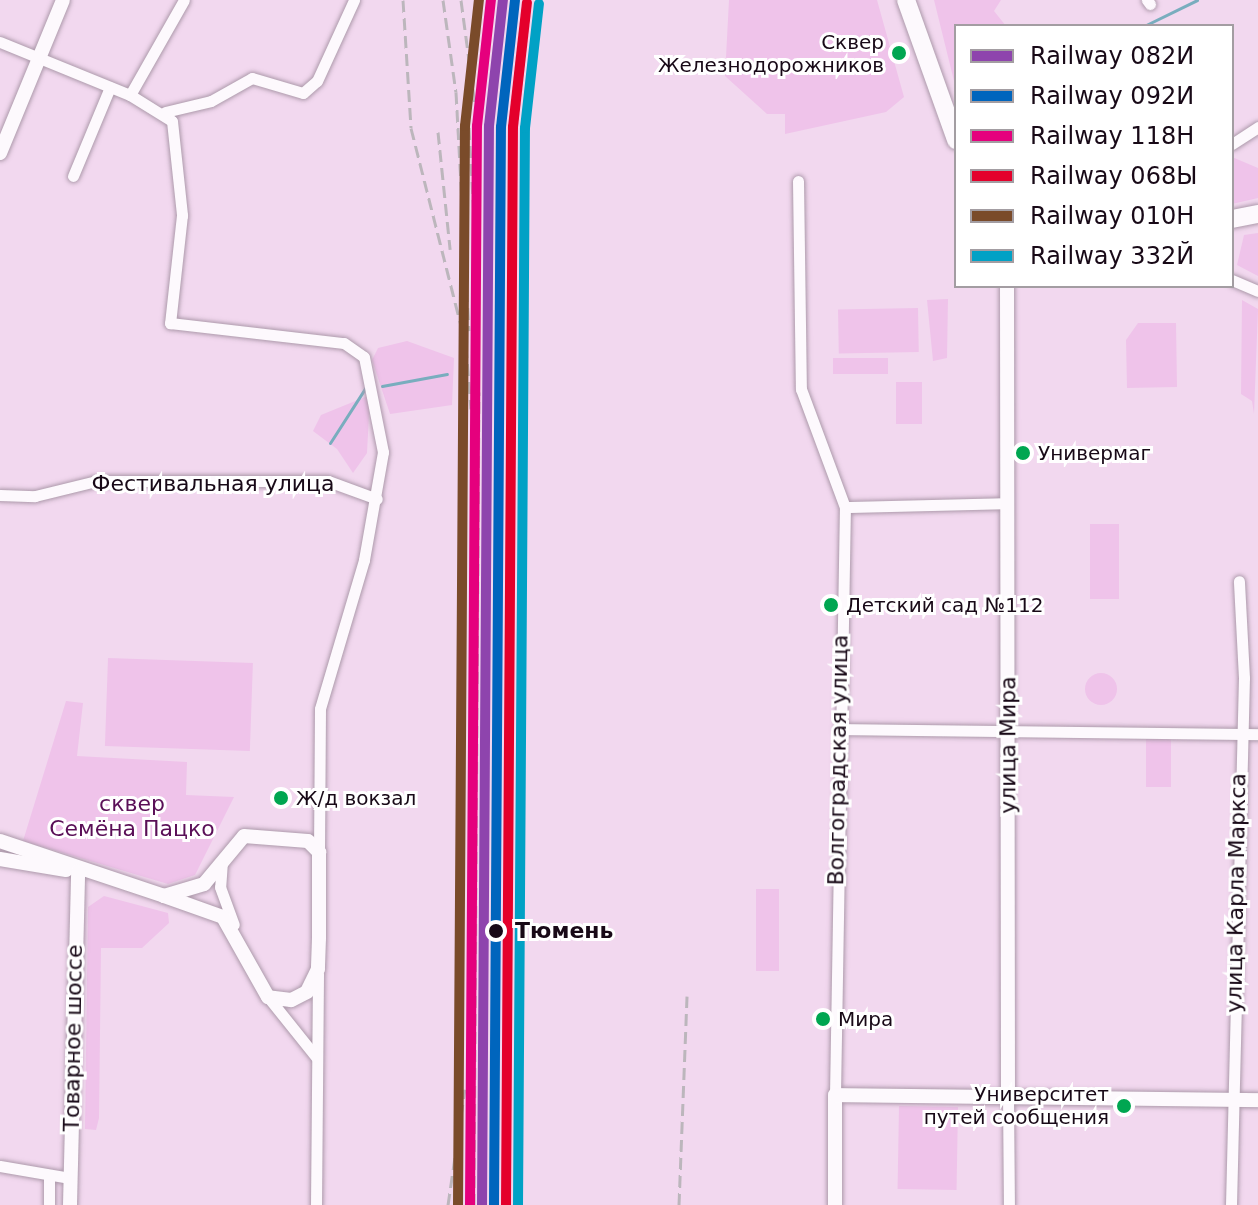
<!DOCTYPE html>
<html>
<head>
<meta charset="utf-8">
<style>
  body { margin:0 }
  #map { position:relative; width:1258px; height:1205px; overflow:hidden; background:#f2d8ef; font-family:"DejaVu Sans",sans-serif }
  div>[style] { position:absolute }
  .green>* { inset:0; background:#efc3ea; transform-origin:0 0 }
  .round { border-radius:50% }
  .stream>* { height:3px; margin:-1.5px; padding:0 1.5px; transform-origin:1.5px; border-radius:1.5px; background:#79adbe }
  .roads { filter:drop-shadow(0 0 2px #ad9aab) drop-shadow(0 0 2px #ad9aab) }
  .minor>* { height:11px; margin:-5.5px; padding:0 5.5px; transform-origin:5.5px; border-radius:5.5px; background:#fdf9fd }
  .tertiary>* { height:14px; margin:-7px; padding:0 7px; transform-origin:7px; border-radius:7px; background:#fdf9fd }
  .primary>* { height:18px; margin:-9px; padding:0 9px; transform-origin:9px; border-radius:9px; background:#fdf9fd }
  .rail>* { height:3px; margin-top:-1.5px; transform-origin:0; background:repeating-linear-gradient(90deg,#bcb6bc 0 12px,transparent 0 18px) }
  .rail-1>* { height:10px; margin:-5px; padding:0 5px; transform-origin:5px; border-radius:5px; background:#8e44ad }
  .rail-2>* { height:10px; margin:-5px; padding:0 5px; transform-origin:5px; border-radius:5px; background:#0065bd }
  .rail-3>* { height:10px; margin:-5px; padding:0 5px; transform-origin:5px; border-radius:5px; background:#e5007d }
  .rail-4>* { height:10px; margin:-5px; padding:0 5px; transform-origin:5px; border-radius:5px; background:#e4002b }
  .rail-5>* { height:10px; margin:-5px; padding:0 5px; transform-origin:5px; border-radius:5px; background:#7a4b2a }
  .rail-6>* { height:10px; margin:-5px; padding:0 5px; transform-origin:5px; border-radius:5px; background:#01a1c5 }
  .dots>* { width:22px; height:22px; translate:-50% -50%; box-sizing:border-box; border:4px solid #fff; border-radius:50% }
  span { translate:-50% -50%; white-space:nowrap; text-align:center; line-height:1.15; -webkit-text-stroke:6px #fff; paint-order:stroke }
  .bus-label { font-size:20px; color:#180917 }
  .right { translate:-100% -50%; text-align:right }
  .left { translate:0 -50%; text-align:left }
  .street-label { font-size:22px; color:#180917 }
  .park-label { font-size:22px; color:#5a0f57 }
  .stop-label { font-size:22px; color:#180917; font-weight:700 }
  .legend { position:absolute; left:954px; top:24px; width:280px; height:264px; box-sizing:border-box; background:#fff; border:2px solid #a39da2; margin:0; padding:10px 14px; list-style:none; font-size:24px; color:#180917 }
  .legend li { display:flex; align-items:center; gap:16px; height:40px }
  .legend b { width:40px; border:2px solid #a39da2 }
</style>
</head>
<body>
<div id="map">
  <div class="green">
    <i style="clip-path:polygon(729px 0,877px 0,904px 97px,886px 112px,785px 134px,785px 114px,767px 114px,725px 76px)"></i>
    <i style="clip-path:polygon(934px 0,1001px 0,994px 11px,1006px 26px,956px 26px,956px 89px)"></i>
    <i style="clip-path:polygon(1232px 157px,1258px 168px,1258px 198px,1232px 204px)"></i>
    <i style="clip-path:polygon(1258px 233px,1258px 276px,1237px 265px,1244px 235px)"></i>
    <i style="clip-path:polygon(948px 299px,947px 358px,933px 361px,927px 300px)"></i>
    <i style="clip-path:polygon(1242px 300px,1258px 309px,1254px 414px,1252px 401px,1241px 394px)"></i>
    <i style="left:918px;top:308px;width:44px;height:80px;rotate:89deg"></i>
    <i style="clip-path:polygon(1138px 323px,1176px 323px,1177px 387px,1127px 388px,1126px 340px)"></i>
    <i style="clip-path:polygon(407px 341px,454px 358px,452px 405px,390px 414px,372px 360px,378px 348px)"></i>
    <i style="left:888px;top:358px;width:16px;height:55px;rotate:90deg"></i>
    <i style="left:896px;top:382px;width:26px;height:42px"></i>
    <i style="clip-path:polygon(370px 395px,367px 453px,353px 473px,337px 449px,313px 431px,321px 415px)"></i>
    <i style="left:1090px;top:524px;width:29px;height:75px"></i>
    <i style="left:108px;top:658px;width:145px;height:88px;rotate:2deg"></i>
    <i class="round" style="left:1085px;top:673px;width:32px;height:32px"></i>
    <i style="clip-path:polygon(66px 701px,83px 703px,77px 756px,187px 762px,186px 795px,234px 797px,195px 875px,168px 884px,23px 841px)"></i>
    <i style="left:1146px;top:737px;width:25px;height:50px"></i>
    <i style="left:756px;top:889px;width:23px;height:82px"></i>
    <i style="clip-path:polygon(104px 896px,168px 913px,169px 923px,142px 948px,101px 948px,99px 1118px,96px 1130px,85px 1129px,88px 907px)"></i>
    <i style="left:899px;top:1106px;width:59px;height:83px;rotate:1deg"></i>
  </div>
  <div class="stream">
    <i style="left:1144px;top:26px;width:59px;rotate:-26.1deg"></i>
    <i style="left:382px;top:386px;width:66px;rotate:-10.5deg"></i>
    <i style="left:330px;top:443px;width:67px;rotate:-57.3deg"></i>
  </div>
  <div class="roads">
    <div class="minor">
      <i style="left:1147px;top:0;width:5px;rotate:53deg"></i>
      <i style="left:0;top:42px;width:140px;rotate:22.2deg"></i>
      <i style="left:130px;top:95px;width:49px;rotate:31.8deg"></i>
      <i style="left:172px;top:121px;width:95px;rotate:83.9deg"></i>
      <i style="left:182px;top:215px;width:109px;rotate:96.3deg"></i>
      <i style="left:170px;top:323px;width:175px;rotate:6.6deg"></i>
      <i style="left:344px;top:343px;width:24px;rotate:35deg"></i>
      <i style="left:364px;top:357px;width:97px;rotate:78.7deg"></i>
      <i style="left:383px;top:452px;width:110px;rotate:100deg"></i>
      <i style="left:364px;top:560px;width:155px;rotate:106.5deg"></i>
      <i style="left:320px;top:709px;width:143px;rotate:90.4deg"></i>
      <i style="left:130px;top:95px;width:109px;rotate:-60.4deg"></i>
      <i style="left:165px;top:112px;width:47px;rotate:-13.4deg"></i>
      <i style="left:211px;top:101px;width:47px;rotate:-29.3deg"></i>
      <i style="left:252px;top:78px;width:53px;rotate:16.4deg"></i>
      <i style="left:303px;top:93px;width:18px;rotate:-41deg"></i>
      <i style="left:317px;top:81px;width:89px;rotate:-65.4deg"></i>
      <i style="left:1232px;top:144px;width:31px;rotate:-33deg"></i>
      <i style="left:73px;top:176px;width:96px;rotate:-67.4deg"></i>
      <i style="left:798px;top:181px;width:208px;rotate:89.2deg"></i>
      <i style="left:801px;top:389px;width:126px;rotate:69.6deg"></i>
      <i style="left:1232px;top:280px;width:28px;rotate:23deg"></i>
      <i style="left:0;top:495px;width:35px;rotate:2deg"></i>
      <i style="left:35px;top:496px;width:63px;rotate:-13.8deg"></i>
      <i style="left:96px;top:481px;width:232px"></i>
      <i style="left:328px;top:481px;width:52px;rotate:20.2deg"></i>
      <i style="left:845px;top:507px;width:163px;rotate:-1.4deg"></i>
      <i style="left:840px;top:729px;width:418px;rotate:0.7deg"></i>
      <i style="left:222px;top:861px;width:26px;rotate:94deg"></i>
      <i style="left:220px;top:887px;width:40px;rotate:69.8deg"></i>
      <i style="left:268px;top:997px;width:77px;rotate:51.3deg"></i>
      <i style="left:835px;top:1095px;width:588px;rotate:-89.03deg"></i>
      <i style="left:1008px;top:1097px;width:108px;rotate:89.5deg"></i>
      <i style="left:0;top:1166px;width:71px;rotate:9.7deg"></i>
      <i style="left:49px;top:1177px;width:28px;rotate:90deg"></i>
      <i style="left:316px;top:1205px;width:231px;rotate:-89.5deg"></i>
      <i style="left:1231px;top:1205px;width:527px;rotate:-88.59deg"></i>
      <i style="left:1244px;top:678px;width:97px;rotate:-93deg"></i>
    </div>
    <div class="tertiary">
      <i style="left:0;top:153px;width:165px;rotate:-67.6deg"></i>
      <i style="left:1007px;top:286px;width:811px;rotate:89.93deg"></i>
      <i style="left:0;top:841px;width:173px;rotate:18.5deg"></i>
      <i style="left:164px;top:896px;width:42px;rotate:-16.7deg"></i>
      <i style="left:204px;top:884px;width:62px;rotate:-50.2deg"></i>
      <i style="left:244px;top:836px;width:64px;rotate:4.5deg"></i>
      <i style="left:308px;top:841px;width:16px;rotate:45deg"></i>
      <i style="left:319px;top:852px;width:86px;rotate:90deg"></i>
      <i style="left:319px;top:938px;width:31px;rotate:92deg"></i>
      <i style="left:318px;top:969px;width:25px;rotate:116deg"></i>
      <i style="left:307px;top:992px;width:18px;rotate:153deg"></i>
      <i style="left:291px;top:1000px;width:23px;rotate:-173deg"></i>
      <i style="left:268px;top:997px;width:92px;rotate:-119.4deg"></i>
      <i style="left:223px;top:917px;width:63px;rotate:-160.4deg"></i>
      <i style="left:0;top:859px;width:67px;rotate:9.5deg"></i>
      <i style="left:70px;top:1205px;width:334px;rotate:-88.6deg"></i>
      <i style="left:835px;top:1205px;width:110px;rotate:-90deg"></i>
      <i style="left:835px;top:1095px;width:423px;rotate:0.7deg"></i>
    </div>
    <div class="primary">
      <i style="left:906px;top:0;width:149px;rotate:70.3deg"></i>
      <i style="left:1232px;top:219px;width:26px;rotate:-11deg"></i>
    </div>
  </div>
  <div class="rail">
    <i style="left:403px;top:0;width:128px;rotate:86.4deg"></i>
    <i style="left:411px;top:128px;width:225px;rotate:75.8deg"></i>
    <i style="left:466px;top:346px;width:63px;rotate:85.5deg"></i>
    <i style="left:443px;top:0;width:93px;rotate:82deg"></i>
    <i style="left:456px;top:92px;width:239px;rotate:86.9deg"></i>
    <i style="left:461px;top:0;width:106px;rotate:82.4deg"></i>
    <i style="left:467px;top:92px;width:124px;rotate:86.8deg"></i>
    <i style="left:438px;top:132px;width:118px;rotate:84.1deg"></i>
    <i style="left:448px;top:1205px;width:117px;rotate:-81.7deg"></i>
    <i style="left:474px;top:1205px;width:813px;rotate:-89.65deg"></i>
    <i style="left:679px;top:1205px;width:209px;rotate:-87.8deg"></i>
  </div>
  <div class="rail-1">
    <i style="left:482px;top:1205px;width:1079px;rotate:-89.63deg"></i>
    <i style="left:489px;top:126px;width:127px;rotate:-83.7deg"></i>
  </div>
  <div class="rail-2">
    <i style="left:494px;top:1205px;width:1078px;rotate:-89.63deg"></i>
    <i style="left:501px;top:127px;width:127px;rotate:-83.7deg"></i>
  </div>
  <div class="rail-3">
    <i style="left:470px;top:1205px;width:1079px;rotate:-89.63deg"></i>
    <i style="left:477px;top:126px;width:127px;rotate:-83.7deg"></i>
  </div>
  <div class="rail-4">
    <i style="left:506px;top:1205px;width:1078px;rotate:-89.63deg"></i>
    <i style="left:513px;top:127px;width:125px;rotate:-83.6deg"></i>
  </div>
  <div class="rail-5">
    <i style="left:458px;top:1205px;width:1079px;rotate:-89.63deg"></i>
    <i style="left:465px;top:126px;width:127px;rotate:-83.7deg"></i>
  </div>
  <div class="rail-6">
    <i style="left:518px;top:1205px;width:1077px;rotate:-89.63deg"></i>
    <i style="left:525px;top:128px;width:125px;rotate:-83.6deg"></i>
  </div>
  <div class="dots">
    <i style="left:899px;top:53px;background:#00a651"></i>
    <i style="left:1023px;top:453px;background:#00a651"></i>
    <i style="left:831px;top:605px;background:#00a651"></i>
    <i style="left:281px;top:798px;background:#00a651"></i>
    <i style="left:496px;top:931px;background:#180917"></i>
    <i style="left:823px;top:1019px;background:#00a651"></i>
    <i style="left:1124px;top:1106px;background:#00a651"></i>
  </div>
  <div class="bus-label">
    <span class="right" style="left:884px;top:54px">Сквер<br>Железнодорожников</span>
    <span class="left" style="left:1038px;top:453px">Универмаг</span>
    <span class="left" style="left:846px;top:605px">Детский сад №112</span>
    <span class="left" style="left:296px;top:798px">Ж/д вокзал</span>
    <span class="left" style="left:838px;top:1019px">Мира</span>
    <span class="right" style="left:1109px;top:1106px">Университет<br>путей сообщения</span>
  </div>
  <div class="street-label">
    <span style="left:213px;top:484px">Фестивальная улица</span>
    <span style="left:1008px;top:745px;rotate:-90deg">улица Мира</span>
    <span style="left:838px;top:760px;rotate:-89deg">Волгоградская улица</span>
    <span style="left:1236px;top:893px;rotate:-89deg">улица Карла Маркса</span>
    <span style="left:73px;top:1038px;rotate:-89deg">Товарное шоссе</span>
  </div>
  <div class="park-label">
    <span style="left:132px;top:816px">сквер<br>Семёна Пацко</span>
  </div>
  <div class="stop-label">
    <span class="left" style="left:515px;top:931px">Тюмень</span>
  </div>
  <ul class="legend">
  <li><b style="height:10px;background:#8e44ad"></b>Railway 082И</li>
  <li><b style="height:10px;background:#0065bd"></b>Railway 092И</li>
  <li><b style="height:10px;background:#e5007d"></b>Railway 118Н</li>
  <li><b style="height:10px;background:#e4002b"></b>Railway 068Ы</li>
  <li><b style="height:10px;background:#7a4b2a"></b>Railway 010Н</li>
  <li><b style="height:10px;background:#01a1c5"></b>Railway 332Й</li>
  </ul>
</div>
</body>
</html>
